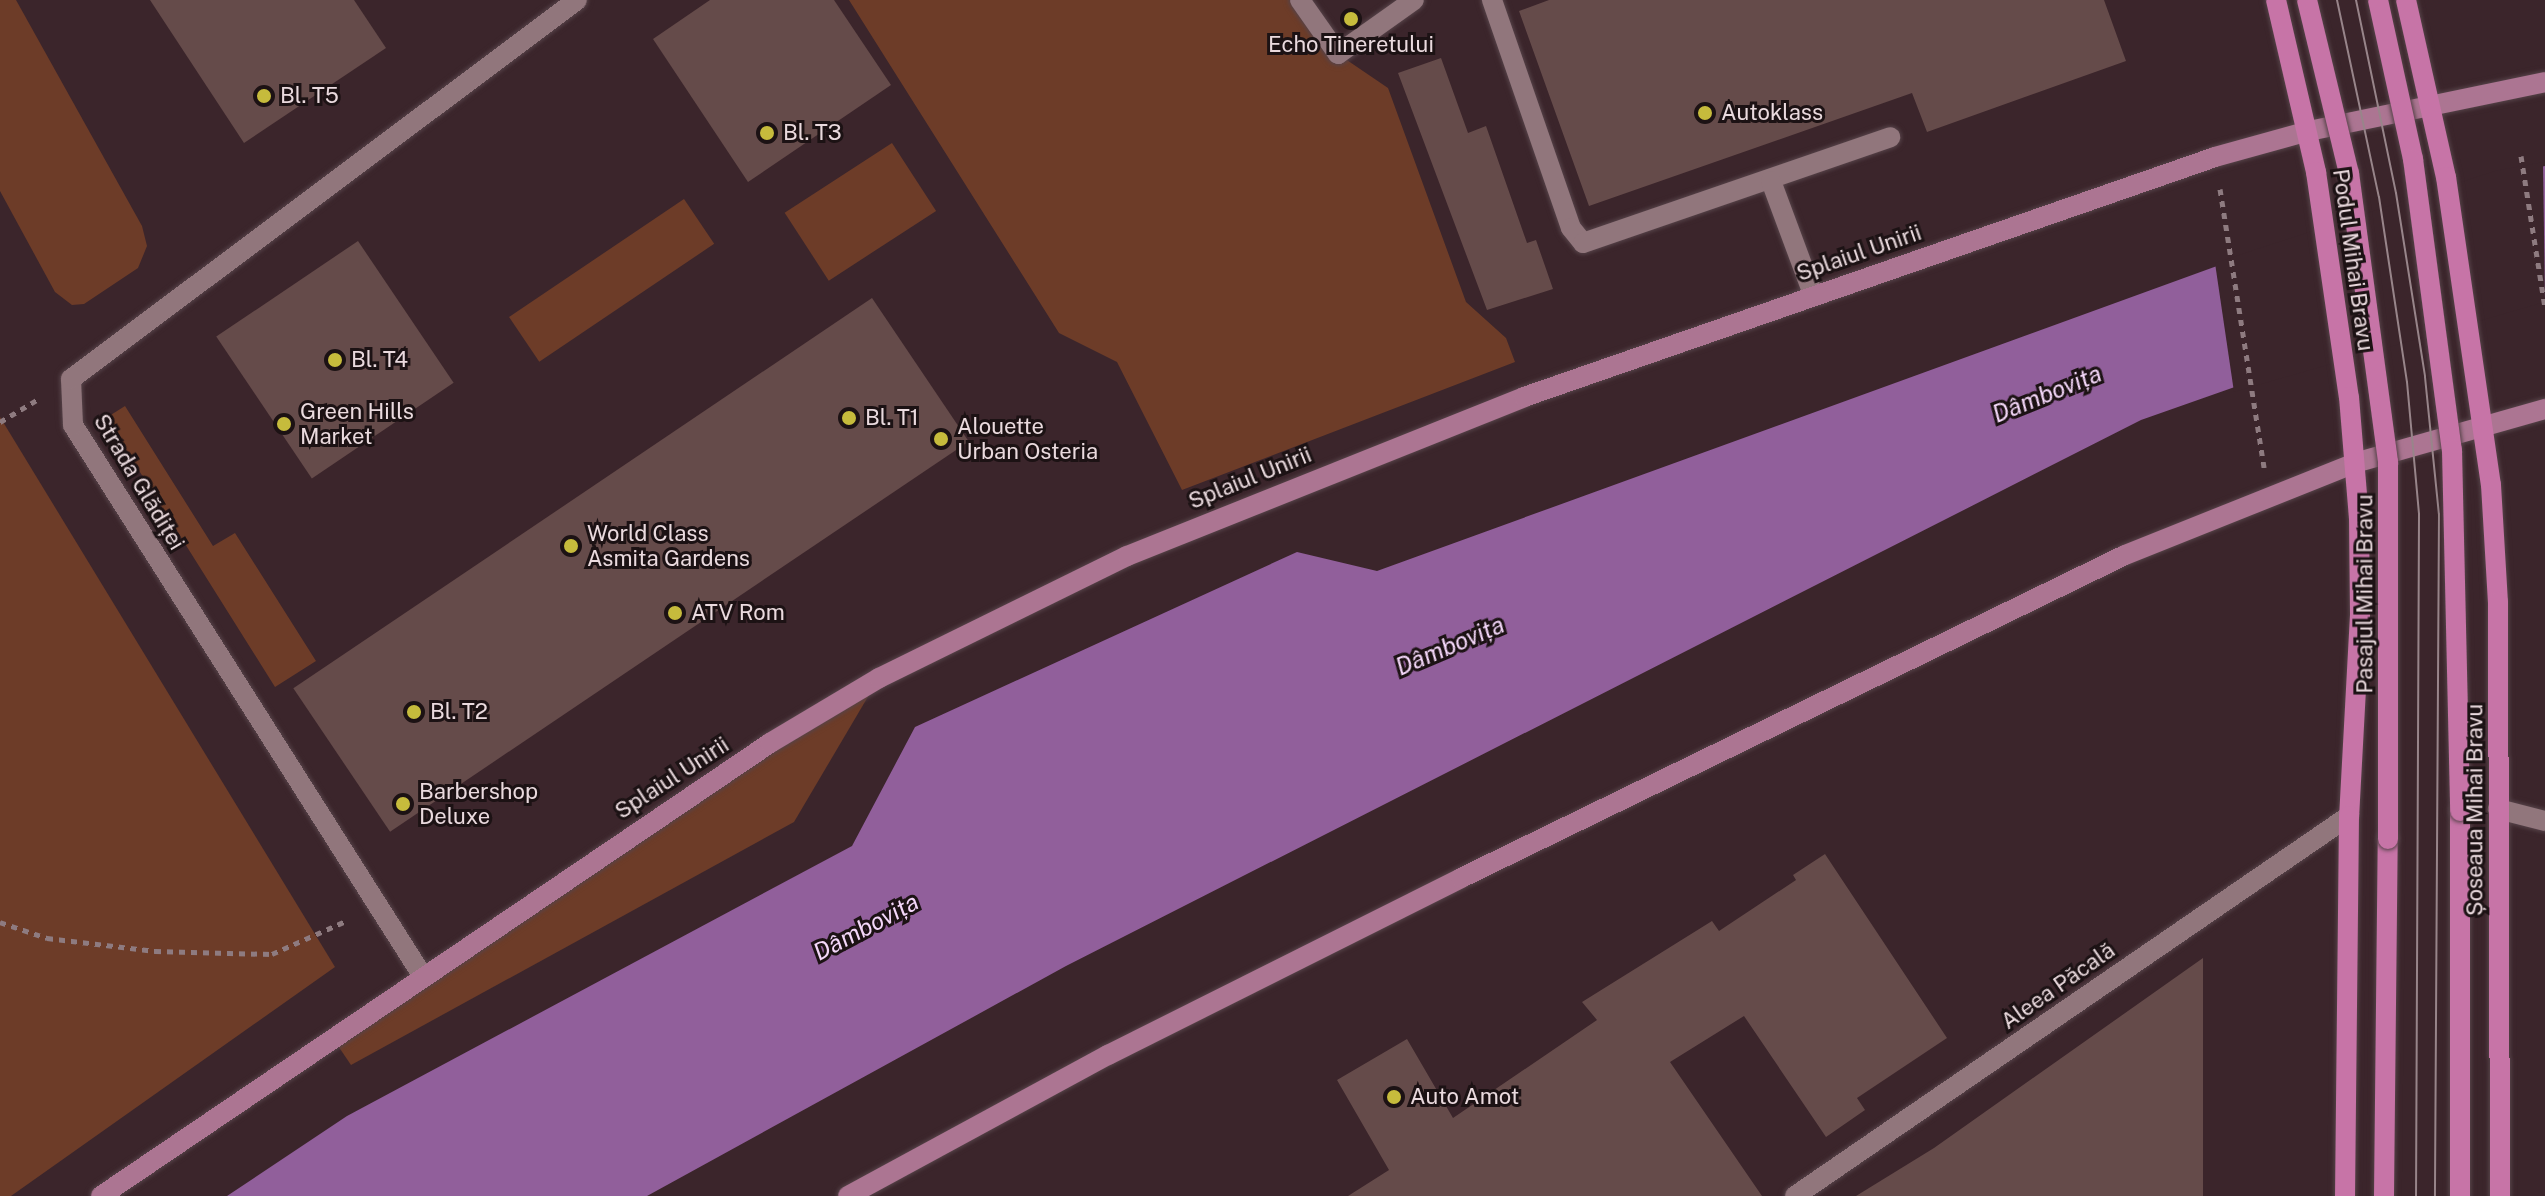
<!DOCTYPE html>
<html>
<head>
<meta charset="utf-8">
<style>
  body { margin:0 }
  #map { position:relative; width:2545px; height:1196px; overflow:hidden; background:#3b252b; font-family:"Public Sans",sans-serif }
  div>[style] { position:absolute }
  .green>* { inset:0; background:#6d3c28; transform-origin:0 0 }
  .water>* { inset:0; background:#915f9b }
  .pier>* { inset:0; background:#3b252b }
  .building>* { inset:0; background:#654b4a; transform-origin:0 0 }
  .path>* { height:5px; margin-top:-2.5px; transform-origin:0; background:repeating-linear-gradient(90deg,#8e7b80 0 6px,transparent 0 12px) }
  .roads { filter:drop-shadow(0 0 2px #564349) drop-shadow(0 0 2px #564349) }
  .lane>* { height:20px; margin:-10px; padding:0 10px; transform-origin:10px; border-radius:10px; background:#91767c }
  .street>* { height:20px; margin:-10px; padding:0 10px; transform-origin:10px; border-radius:10px; background:#91767c }
  .secondary>* { height:20px; margin:-10px; padding:0 10px; transform-origin:10px; border-radius:10px; background:#ac7592 }
  .primary>* { height:20px; margin:-10px; padding:0 10px; transform-origin:10px; border-radius:10px; background:#c774a7 }
  .tram>* { height:2px; margin:-1px; padding:0 1px; transform-origin:1px; border-radius:1px; background:#98858a }
  .bridges { filter:drop-shadow(0 0 2px #564349) drop-shadow(0 0 2px #564349) }
  .primary-bridge>* { height:20px; margin:-10px; padding:0 10px; transform-origin:10px; border-radius:10px; background:#c774a7 }
  .dots>* { width:22px; height:22px; translate:-50% -50%; box-sizing:border-box; border:4px solid #1c1214; border-radius:50% }
  span { translate:-50% -50%; white-space:nowrap; text-align:center; line-height:1.15; -webkit-text-stroke:6px #1c1214; paint-order:stroke }
  .poi-label { font-size:22px; color:#eadade }
  .left { translate:0 -50%; text-align:left }
  .street-label { font-size:22px; color:#eadade }
  .water-label { font-size:24px; color:#f4d7f9; font-style:italic }
</style>
</head>
<body>
<div id="map">
  <div class="green">
    <i style="clip-path:polygon(0 0,16px 0,142px 226px,147px 246px,138px 268px,84px 304px,72px 305px,55px 292px,0 191px)"></i>
    <i style="clip-path:polygon(849px 0,1300px 0,1338px 54px,1388px 88px,1466px 302px,1506px 338px,1515px 362px,1182px 490px,1117px 362px,1059px 333px)"></i>
    <i style="left:892px;top:143px;width:81px;height:128px;rotate:57deg"></i>
    <i style="left:684px;top:199px;width:54px;height:211px;rotate:56deg"></i>
    <i style="clip-path:polygon(125px 406px,213px 546px,235px 533px,316px 661px,275px 687px,106px 418px)"></i>
    <i style="clip-path:polygon(0 417px,335px 967px,11px 1196px,0 1196px)"></i>
    <i style="clip-path:polygon(879px 678px,794px 822px,351px 1065px,332px 1037px)"></i>
  </div>
  <div class="water">
    <i style="clip-path:polygon(2545px 166px,2545px 297px,2289px 368px,2141px 420px,1066px 966px,647px 1196px,227px 1196px,347px 1116px,852px 846px,915px 727px,1297px 552px,1377px 571px,2250px 254px,2497px 175px)"></i>
  </div>
  <div class="pier">
    <i style="clip-path:polygon(2543px 162px,2545px 302px,2234px 392px,2215px 263px,2495px 171px)"></i>
  </div>
  <div class="building">
    <i style="clip-path:polygon(150px 0,354px 0,386px 48px,244px 143px)"></i>
    <i style="clip-path:polygon(710px 0,834px 0,891px 85px,748px 182px,653px 39px)"></i>
    <i style="clip-path:polygon(1549px 0,2104px 0,2126px 61px,1927px 132px,1912px 93px,1589px 206px,1519px 11px)"></i>
    <i style="clip-path:polygon(1441px 58px,1468px 133px,1486px 126px,1527px 243px,1536px 240px,1553px 289px,1487px 310px,1398px 73px)"></i>
    <i style="left:358px;top:241px;width:171px;height:171px;rotate:56deg"></i>
    <i style="left:872px;top:298px;width:173px;height:698px;rotate:56deg"></i>
    <i style="clip-path:polygon(1825px 854px,1947px 1038px,1857px 1098px,1865px 1110px,1826px 1137px,1744px 1016px,1670px 1062px,1762px 1196px,1348px 1196px,1389px 1170px,1337px 1080px,1407px 1039px,1453px 1118px,1597px 1020px,1582px 1002px,1712px 921px,1719px 931px,1796px 880px,1793px 875px)"></i>
    <i style="clip-path:polygon(2203px 958px,2203px 1196px,1856px 1196px,1934px 1148px)"></i>
  </div>
  <div class="path">
    <i style="left:2521px;top:156px;width:153px;rotate:81deg"></i>
    <i style="left:2220px;top:189px;width:282px;rotate:81deg"></i>
    <i style="left:0;top:422px;width:47px;rotate:-31deg"></i>
    <i style="left:0;top:922px;width:50px;rotate:18.8deg"></i>
    <i style="left:47px;top:938px;width:109px;rotate:6.9deg"></i>
    <i style="left:155px;top:951px;width:117px;rotate:1.5deg"></i>
    <i style="left:272px;top:954px;width:83px;rotate:-24.1deg"></i>
  </div>
  <div class="roads">
    <div class="lane">
      <i style="left:1300px;top:0;width:66px;rotate:54.9deg"></i>
      <i style="left:1338px;top:54px;width:93px;rotate:-35.4deg"></i>
      <i style="left:1492px;top:0;width:241px;rotate:70.9deg"></i>
      <i style="left:1571px;top:228px;width:19px;rotate:51deg"></i>
      <i style="left:1583px;top:243px;width:325px;rotate:-19deg"></i>
      <i style="left:1771px;top:181px;width:121px;rotate:69.6deg"></i>
    </div>
    <div class="street">
      <i style="left:2498px;top:809px;width:49px;rotate:14.3deg"></i>
      <i style="left:422px;top:975px;width:651px;rotate:-122.4deg"></i>
      <i style="left:73px;top:425px;width:46px;rotate:-92.5deg"></i>
      <i style="left:71px;top:379px;width:632px;rotate:-36.83deg"></i>
      <i style="left:1795px;top:1196px;width:672px;rotate:-34.45deg"></i>
    </div>
    <div class="secondary">
      <i style="left:101px;top:1196px;width:808px;rotate:-34.1deg"></i>
      <i style="left:770px;top:743px;width:127px;rotate:-30.8deg"></i>
      <i style="left:879px;top:678px;width:276px;rotate:-26.2deg"></i>
      <i style="left:1127px;top:556px;width:428px;rotate:-21.8deg"></i>
      <i style="left:1524px;top:397px;width:731px;rotate:-19.15deg"></i>
      <i style="left:2215px;top:157px;width:98px;rotate:-15.5deg"></i>
      <i style="left:2309px;top:131px;width:241px;rotate:-11.7deg"></i>
      <i style="left:848px;top:1196px;width:296px;rotate:-28.5deg"></i>
      <i style="left:1108px;top:1055px;width:395px;rotate:-26.6deg"></i>
      <i style="left:1461px;top:878px;width:738px;rotate:-25.94deg"></i>
      <i style="left:2125px;top:555px;width:248px;rotate:-21.8deg"></i>
      <i style="left:2355px;top:463px;width:198px;rotate:-15.9deg"></i>
    </div>
    <div class="primary">
      <i style="left:2276px;top:0;width:177px;rotate:76.9deg"></i>
      <i style="left:2316px;top:172px;width:227px;rotate:81.7deg"></i>
      <i style="left:2349px;top:397px;width:121px;rotate:85.3deg"></i>
      <i style="left:2359px;top:518px;width:97px;rotate:89.4deg"></i>
      <i style="left:2360px;top:615px;width:201px;rotate:93.1deg"></i>
      <i style="left:2349px;top:816px;width:380px;rotate:90.6deg"></i>
      <i style="left:2406px;top:0;width:181px;rotate:77.3deg"></i>
      <i style="left:2446px;top:177px;width:311px;rotate:81.7deg"></i>
      <i style="left:2491px;top:485px;width:117px;rotate:86.6deg"></i>
      <i style="left:2498px;top:602px;width:594px;rotate:89.81deg"></i>
      <i style="left:2384px;top:1196px;width:357px;rotate:-89.4deg"></i>
      <i style="left:2460px;top:1196px;width:385px;rotate:-90deg"></i>
    </div>
  </div>
  <div class="tram">
    <i style="left:2337px;top:0;width:201px;rotate:78deg"></i>
    <i style="left:2379px;top:197px;width:187px;rotate:81.4deg"></i>
    <i style="left:2407px;top:382px;width:133px;rotate:84.8deg"></i>
    <i style="left:2419px;top:514px;width:682px;rotate:90.25deg"></i>
    <i style="left:2356px;top:0;width:197px;rotate:78.3deg"></i>
    <i style="left:2396px;top:193px;width:186px;rotate:81deg"></i>
    <i style="left:2425px;top:377px;width:138px;rotate:84.2deg"></i>
    <i style="left:2439px;top:514px;width:682px;rotate:90.34deg"></i>
  </div>
  <div class="bridges">
    <div class="primary-bridge">
      <i style="left:2307px;top:0;width:178px;rotate:76.4deg"></i>
      <i style="left:2349px;top:173px;width:292px;rotate:82.3deg"></i>
      <i style="left:2388px;top:462px;width:377px;rotate:90deg"></i>
      <i style="left:2378px;top:0;width:163px;rotate:77.6deg"></i>
      <i style="left:2413px;top:159px;width:294px;rotate:82.4deg"></i>
      <i style="left:2452px;top:450px;width:361px;rotate:88.7deg"></i>
    </div>
  </div>
  <div class="dots">
    <i style="left:1351px;top:19px;background:#c6bb3c"></i>
    <i style="left:264px;top:96px;background:#c6bb3c"></i>
    <i style="left:1705px;top:113px;background:#c6bb3c"></i>
    <i style="left:767px;top:133px;background:#c6bb3c"></i>
    <i style="left:335px;top:360px;background:#c6bb3c"></i>
    <i style="left:849px;top:418px;background:#c6bb3c"></i>
    <i style="left:284px;top:424px;background:#c6bb3c"></i>
    <i style="left:941px;top:439px;background:#c6bb3c"></i>
    <i style="left:571px;top:546px;background:#c6bb3c"></i>
    <i style="left:675px;top:613px;background:#c6bb3c"></i>
    <i style="left:414px;top:712px;background:#c6bb3c"></i>
    <i style="left:403px;top:804px;background:#c6bb3c"></i>
    <i style="left:1394px;top:1097px;background:#c6bb3c"></i>
  </div>
  <div class="poi-label">
    <span style="left:1351px;top:45px">Echo Tineretului</span>
    <span class="left" style="left:280px;top:96px">Bl. T5</span>
    <span class="left" style="left:1721px;top:113px">Autoklass</span>
    <span class="left" style="left:783px;top:133px">Bl. T3</span>
    <span class="left" style="left:351px;top:360px">Bl. T4</span>
    <span class="left" style="left:300px;top:424px">Green Hills<br>Market</span>
    <span class="left" style="left:865px;top:418px">Bl. T1</span>
    <span class="left" style="left:957px;top:439px">Alouette<br>Urban Osteria</span>
    <span class="left" style="left:587px;top:546px">World Class<br>Asmita Gardens</span>
    <span class="left" style="left:691px;top:613px">ATV Rom</span>
    <span class="left" style="left:430px;top:712px">Bl. T2</span>
    <span class="left" style="left:419px;top:804px">Barbershop<br>Deluxe</span>
    <span class="left" style="left:1410px;top:1097px">Auto Amot</span>
  </div>
  <div class="street-label">
    <span style="left:1859px;top:253px;rotate:-19deg">Splaiul Unirii</span>
    <span style="left:2353px;top:260px;rotate:82deg">Podul Mihai Bravu</span>
    <span style="left:1250px;top:478px;rotate:-22deg">Splaiul Unirii</span>
    <span style="left:139px;top:482px;rotate:59deg">Strada Glădiței</span>
    <span style="left:2365px;top:594px;rotate:-90deg">Pasajul Mihai Bravu</span>
    <span style="left:672px;top:778px;rotate:-33deg">Splaiul Unirii</span>
    <span style="left:2475px;top:810px;rotate:-90deg">Șoseaua Mihai Bravu</span>
    <span style="left:2058px;top:986px;rotate:-35deg">Aleea Păcală</span>
  </div>
  <div class="water-label">
    <span style="left:2047px;top:394px;rotate:-22deg">Dâmbovița</span>
    <span style="left:1450px;top:646px;rotate:-23deg">Dâmbovița</span>
    <span style="left:866px;top:927px;rotate:-28deg">Dâmbovița</span>
  </div>
</div>
</body>
</html>
